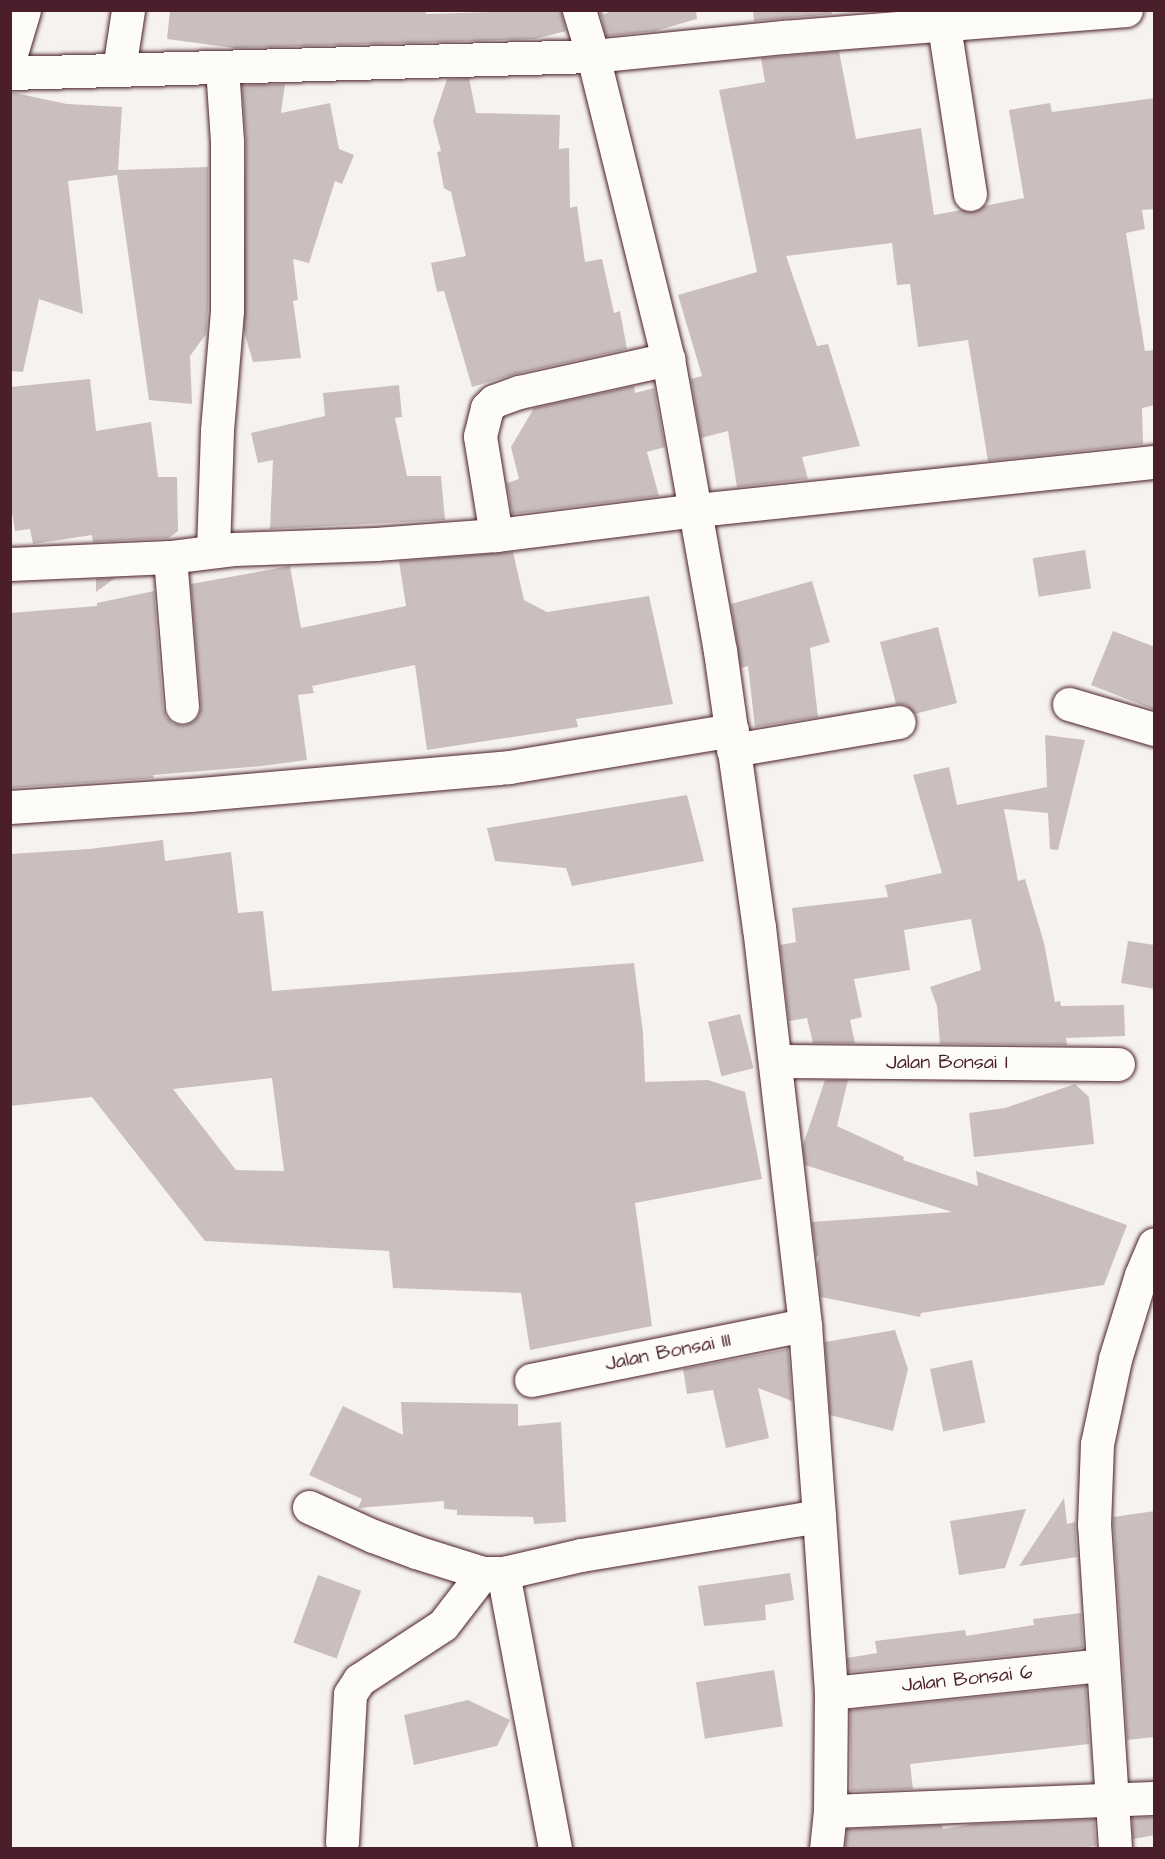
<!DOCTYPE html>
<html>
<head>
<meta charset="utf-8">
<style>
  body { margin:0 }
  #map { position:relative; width:1165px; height:1859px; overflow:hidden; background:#f6f3ef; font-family:"Architects Daughter",sans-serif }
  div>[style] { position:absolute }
  .building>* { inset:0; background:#cbbfbe; transform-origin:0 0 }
  .roads { filter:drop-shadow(0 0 2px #4a1f2b) drop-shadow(0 0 2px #4a1f2b) }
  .minor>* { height:33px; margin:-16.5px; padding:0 16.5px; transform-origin:16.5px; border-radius:16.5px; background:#fdfcf7 }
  span { translate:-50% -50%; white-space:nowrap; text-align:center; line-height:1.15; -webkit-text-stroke:4.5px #fdfcf7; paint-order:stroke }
  .street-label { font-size:20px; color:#4a1f2b }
  .frame { position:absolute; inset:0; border:12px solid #4a1f2b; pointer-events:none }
</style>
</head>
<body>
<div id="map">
  <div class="building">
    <i style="clip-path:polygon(170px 10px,425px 10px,426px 14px,561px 10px,566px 31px,535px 39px,234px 48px,167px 39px)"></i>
    <i style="clip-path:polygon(599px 10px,603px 10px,603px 14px,617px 10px,696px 10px,697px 19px,655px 31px,606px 36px)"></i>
    <i style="clip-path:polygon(753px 10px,831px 10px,832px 14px,754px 21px)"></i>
    <i style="clip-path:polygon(839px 51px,856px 139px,921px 128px,934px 215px,961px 210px,973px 212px,984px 206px,1024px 198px,1009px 110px,1050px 103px,1052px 112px,1155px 98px,1155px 209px,1142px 210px,1145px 229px,1126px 233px,1145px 351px,1155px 350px,1155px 405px,1142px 408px,1143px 444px,988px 461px,968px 340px,918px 347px,910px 284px,897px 285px,892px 243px,786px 256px,817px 346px,828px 344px,860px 446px,802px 457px,808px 479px,737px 487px,728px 431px,701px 438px,691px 379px,702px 376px,678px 295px,757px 272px,719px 90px,765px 82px,761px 58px)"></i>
    <i style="clip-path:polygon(469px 78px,476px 113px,560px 115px,559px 149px,569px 148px,570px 208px,577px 206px,585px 262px,602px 259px,614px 313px,620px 311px,627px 349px,515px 374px,472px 387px,444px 291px,437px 292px,431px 263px,466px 256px,451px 192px,444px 188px,437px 152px,441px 151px,433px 121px,447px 79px)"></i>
    <i style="clip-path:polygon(285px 84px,281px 113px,330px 103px,339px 149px,354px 155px,342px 184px,335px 181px,309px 263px,293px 259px,298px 300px,293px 301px,301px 358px,253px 362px,244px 331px,246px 141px,242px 85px)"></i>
    <i style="clip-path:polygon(10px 92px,67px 104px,122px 107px,118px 170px,208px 167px,208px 309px,206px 334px,190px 356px,192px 404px,149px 400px,117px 175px,68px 181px,83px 314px,39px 299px,23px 372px,10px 371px)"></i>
    <i style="clip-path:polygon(90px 379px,96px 431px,151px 422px,158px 477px,177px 477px,178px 531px,169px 538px,93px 542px,92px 535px,33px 544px,30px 529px,15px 531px,10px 500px,10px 387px)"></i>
    <i style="clip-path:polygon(399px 385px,402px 417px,395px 418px,407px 476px,441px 476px,445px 520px,270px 529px,273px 460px,258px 463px,251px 433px,325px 416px,323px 393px)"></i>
    <i style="clip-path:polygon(634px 386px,635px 393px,654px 388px,665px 447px,647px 452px,659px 496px,512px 514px,507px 483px,519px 479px,511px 447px,534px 408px)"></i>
    <i style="left:1085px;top:550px;width:39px;height:53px;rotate:81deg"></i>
    <i style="clip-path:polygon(513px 552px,524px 600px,547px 612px,649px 596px,673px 704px,576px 719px,578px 727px,427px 750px,415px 665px,312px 686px,314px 693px,298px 695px,307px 760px,262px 766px,153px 775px,154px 778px,143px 779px,10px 788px,10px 613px,97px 606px,97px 603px,154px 591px,163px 708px,166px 717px,173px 724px,184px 726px,193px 722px,199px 716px,201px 706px,191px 584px,290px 566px,301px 628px,406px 606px,399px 561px)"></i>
    <i style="clip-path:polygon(115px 578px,96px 592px,96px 579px)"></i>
    <i style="clip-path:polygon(812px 581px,830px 642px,810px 648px,818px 717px,755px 727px,748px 666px,741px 668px,731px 604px)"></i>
    <i style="clip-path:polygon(938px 627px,957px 703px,915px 714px,906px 705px,896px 704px,880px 642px)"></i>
    <i style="clip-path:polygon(1113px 631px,1155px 647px,1155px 710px,1091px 685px)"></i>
    <i style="clip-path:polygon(1045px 735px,1085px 740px,1058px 850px,1050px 849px,1048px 813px,1004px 809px,1018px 881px,1025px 879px,1044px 943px,1055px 1002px,1060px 1001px,1061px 1006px,1124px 1005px,1125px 1036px,1066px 1038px,1067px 1045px,940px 1044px,937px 1006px,930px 987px,981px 970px,971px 919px,904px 930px,910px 970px,854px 979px,862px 1017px,850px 1020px,855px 1043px,813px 1043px,807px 1018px,789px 1021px,780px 945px,796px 942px,792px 908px,888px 897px,885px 885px,942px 873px,913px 775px,949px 767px,957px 805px,1047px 787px)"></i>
    <i style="clip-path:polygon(687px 795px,704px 861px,572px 886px,566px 868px,495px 861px,487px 828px)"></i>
    <i style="clip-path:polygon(evenodd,163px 840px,165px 861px,231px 852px,238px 913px,263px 911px,272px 991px,634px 963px,643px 1033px,645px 1082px,708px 1080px,745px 1092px,762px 1179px,635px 1203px,652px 1326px,530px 1350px,521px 1293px,393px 1288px,389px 1251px,205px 1241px,92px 1097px,10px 1106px,10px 854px,89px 849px,163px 840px,272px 1078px,284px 1171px,236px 1170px,173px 1089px,272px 1078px)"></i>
    <i style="clip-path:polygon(1128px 941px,1155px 945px,1155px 989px,1121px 983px)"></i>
    <i style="left:740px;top:1014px;width:56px;height:33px;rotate:76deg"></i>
    <i style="clip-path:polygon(825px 1080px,848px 1080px,837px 1126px,904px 1157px,903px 1160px,978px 1186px,976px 1171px,1127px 1225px,1104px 1285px,921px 1313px,920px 1317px,821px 1297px,817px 1266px,819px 1256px,816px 1257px,812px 1222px,952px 1212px,805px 1165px,803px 1145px)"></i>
    <i style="clip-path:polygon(1075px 1084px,1089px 1097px,1094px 1144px,974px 1157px,969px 1113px,1005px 1108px)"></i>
    <i style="clip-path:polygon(895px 1330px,908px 1369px,893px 1431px,830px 1415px,825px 1342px)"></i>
    <i style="clip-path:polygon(788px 1349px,792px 1401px,758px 1388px,769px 1438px,726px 1448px,713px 1390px,687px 1394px,683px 1369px)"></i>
    <i style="left:972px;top:1360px;width:64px;height:43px;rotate:78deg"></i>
    <i style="clip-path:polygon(401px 1402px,518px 1404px,518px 1426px,561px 1422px,566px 1522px,534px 1524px,533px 1517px,457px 1515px,457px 1510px,444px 1509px,444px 1501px,358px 1508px,362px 1499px,309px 1475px,343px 1406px,403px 1435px)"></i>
    <i style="clip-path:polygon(1064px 1498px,1067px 1524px,1075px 1522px,1077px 1557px,1019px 1566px)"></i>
    <i style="clip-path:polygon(1026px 1509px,1005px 1568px,959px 1575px,950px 1521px)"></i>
    <i style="clip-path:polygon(1155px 1511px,1155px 1737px,1127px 1740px,1113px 1517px)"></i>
    <i style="clip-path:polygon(790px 1573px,794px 1600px,765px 1605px,766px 1620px,704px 1626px,698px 1586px)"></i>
    <i style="left:318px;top:1575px;width:46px;height:72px;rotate:20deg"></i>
    <i style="clip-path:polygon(1081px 1613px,1083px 1648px,848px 1672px,847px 1658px,877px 1653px,875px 1641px,965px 1630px,966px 1636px,1034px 1625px,1033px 1619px)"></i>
    <i style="left:774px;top:1670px;width:57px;height:79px;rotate:81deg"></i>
    <i style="clip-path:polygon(1086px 1686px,1089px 1744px,910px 1764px,913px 1789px,851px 1791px,850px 1710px)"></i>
    <i style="clip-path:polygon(468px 1700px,510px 1720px,497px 1746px,414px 1765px,404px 1715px)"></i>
    <i style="clip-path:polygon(1155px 1817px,1155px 1835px,1133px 1839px,1132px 1818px)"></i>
    <i style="clip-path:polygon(1094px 1819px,1096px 1846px,1082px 1848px,845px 1848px,847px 1829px,942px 1825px,943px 1829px,973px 1824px)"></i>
  </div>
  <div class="roads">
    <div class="minor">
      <i style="left:579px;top:10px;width:48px;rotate:73.1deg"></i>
      <i style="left:593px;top:56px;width:312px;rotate:76.1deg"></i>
      <i style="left:668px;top:359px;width:297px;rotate:79.9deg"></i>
      <i style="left:720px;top:651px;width:279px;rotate:82deg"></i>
      <i style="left:759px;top:927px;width:401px;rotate:83.4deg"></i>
      <i style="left:805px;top:1325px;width:192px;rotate:85.8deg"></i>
      <i style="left:819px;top:1516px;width:177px;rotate:86.1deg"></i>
      <i style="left:831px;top:1693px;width:118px;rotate:90.5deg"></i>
      <i style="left:830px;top:1811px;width:37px;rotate:96deg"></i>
      <i style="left:944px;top:26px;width:170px;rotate:81.2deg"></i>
      <i style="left:10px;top:57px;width:49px;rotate:-73.4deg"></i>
      <i style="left:119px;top:69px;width:60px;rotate:-81.3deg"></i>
      <i style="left:10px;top:73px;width:583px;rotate:-1.67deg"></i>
      <i style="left:593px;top:56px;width:192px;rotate:-5.7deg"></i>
      <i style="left:784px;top:37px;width:343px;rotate:-4.5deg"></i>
      <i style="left:496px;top:535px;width:100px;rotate:-99.2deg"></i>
      <i style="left:480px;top:436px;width:29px;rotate:-76deg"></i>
      <i style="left:487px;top:408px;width:10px;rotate:-45deg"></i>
      <i style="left:494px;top:401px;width:27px;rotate:-20deg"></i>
      <i style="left:519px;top:392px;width:153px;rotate:-12.5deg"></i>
      <i style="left:213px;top:551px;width:121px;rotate:-88.1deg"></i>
      <i style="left:217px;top:430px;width:120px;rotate:-85.2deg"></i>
      <i style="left:227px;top:310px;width:169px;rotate:-90deg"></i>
      <i style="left:227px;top:141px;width:73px;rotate:-93.9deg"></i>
      <i style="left:170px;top:557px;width:150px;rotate:85.4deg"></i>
      <i style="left:10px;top:564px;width:160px;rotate:-2.5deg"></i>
      <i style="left:170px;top:557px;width:64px;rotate:-7.1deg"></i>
      <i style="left:234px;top:549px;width:142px;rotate:-2deg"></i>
      <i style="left:376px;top:544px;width:120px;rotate:-4.3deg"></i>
      <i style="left:496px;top:535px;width:203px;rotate:-7.1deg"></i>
      <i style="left:697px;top:510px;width:460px;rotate:-6deg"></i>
      <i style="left:1069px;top:704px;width:89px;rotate:16.4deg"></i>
      <i style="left:733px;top:750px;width:168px;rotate:-9.6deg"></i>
      <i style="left:10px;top:807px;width:180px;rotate:-3.8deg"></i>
      <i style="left:190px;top:795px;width:320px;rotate:-5deg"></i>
      <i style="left:509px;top:767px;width:226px;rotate:-9.4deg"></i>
      <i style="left:775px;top:1061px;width:343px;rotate:0.5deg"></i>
      <i style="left:531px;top:1380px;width:279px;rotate:-11.4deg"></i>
      <i style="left:309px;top:1507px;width:70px;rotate:24.4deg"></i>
      <i style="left:373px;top:1536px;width:46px;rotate:20.4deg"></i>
      <i style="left:416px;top:1552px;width:70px;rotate:17.4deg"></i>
      <i style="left:483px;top:1573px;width:20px"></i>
      <i style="left:503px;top:1573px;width:80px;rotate:-13deg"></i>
      <i style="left:581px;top:1555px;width:241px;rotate:-9.3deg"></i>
      <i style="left:503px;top:1573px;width:280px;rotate:79.3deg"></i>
      <i style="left:831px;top:1693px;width:272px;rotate:-5.9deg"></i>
      <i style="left:830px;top:1811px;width:324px;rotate:-2.3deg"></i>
      <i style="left:342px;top:1842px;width:148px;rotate:-86.9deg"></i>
      <i style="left:350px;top:1694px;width:17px;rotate:-57deg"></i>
      <i style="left:359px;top:1680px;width:100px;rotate:-33.2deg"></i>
      <i style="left:443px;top:1625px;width:66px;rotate:-52.4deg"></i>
      <i style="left:1115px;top:1848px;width:324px;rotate:-93.7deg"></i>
      <i style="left:1094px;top:1525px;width:81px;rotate:-87.9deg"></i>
      <i style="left:1097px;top:1444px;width:87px;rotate:-78deg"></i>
      <i style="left:1115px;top:1359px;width:88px;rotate:-72.8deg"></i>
      <i style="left:1141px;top:1275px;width:33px;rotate:-67deg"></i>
    </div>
  </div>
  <div class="street-label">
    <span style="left:947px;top:1062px">Jalan Bonsai I</span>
    <span style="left:668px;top:1352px;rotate:-11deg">Jalan Bonsai III</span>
    <span style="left:967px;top:1679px;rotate:-6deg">Jalan Bonsai 6</span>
  </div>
  <div class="frame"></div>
</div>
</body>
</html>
